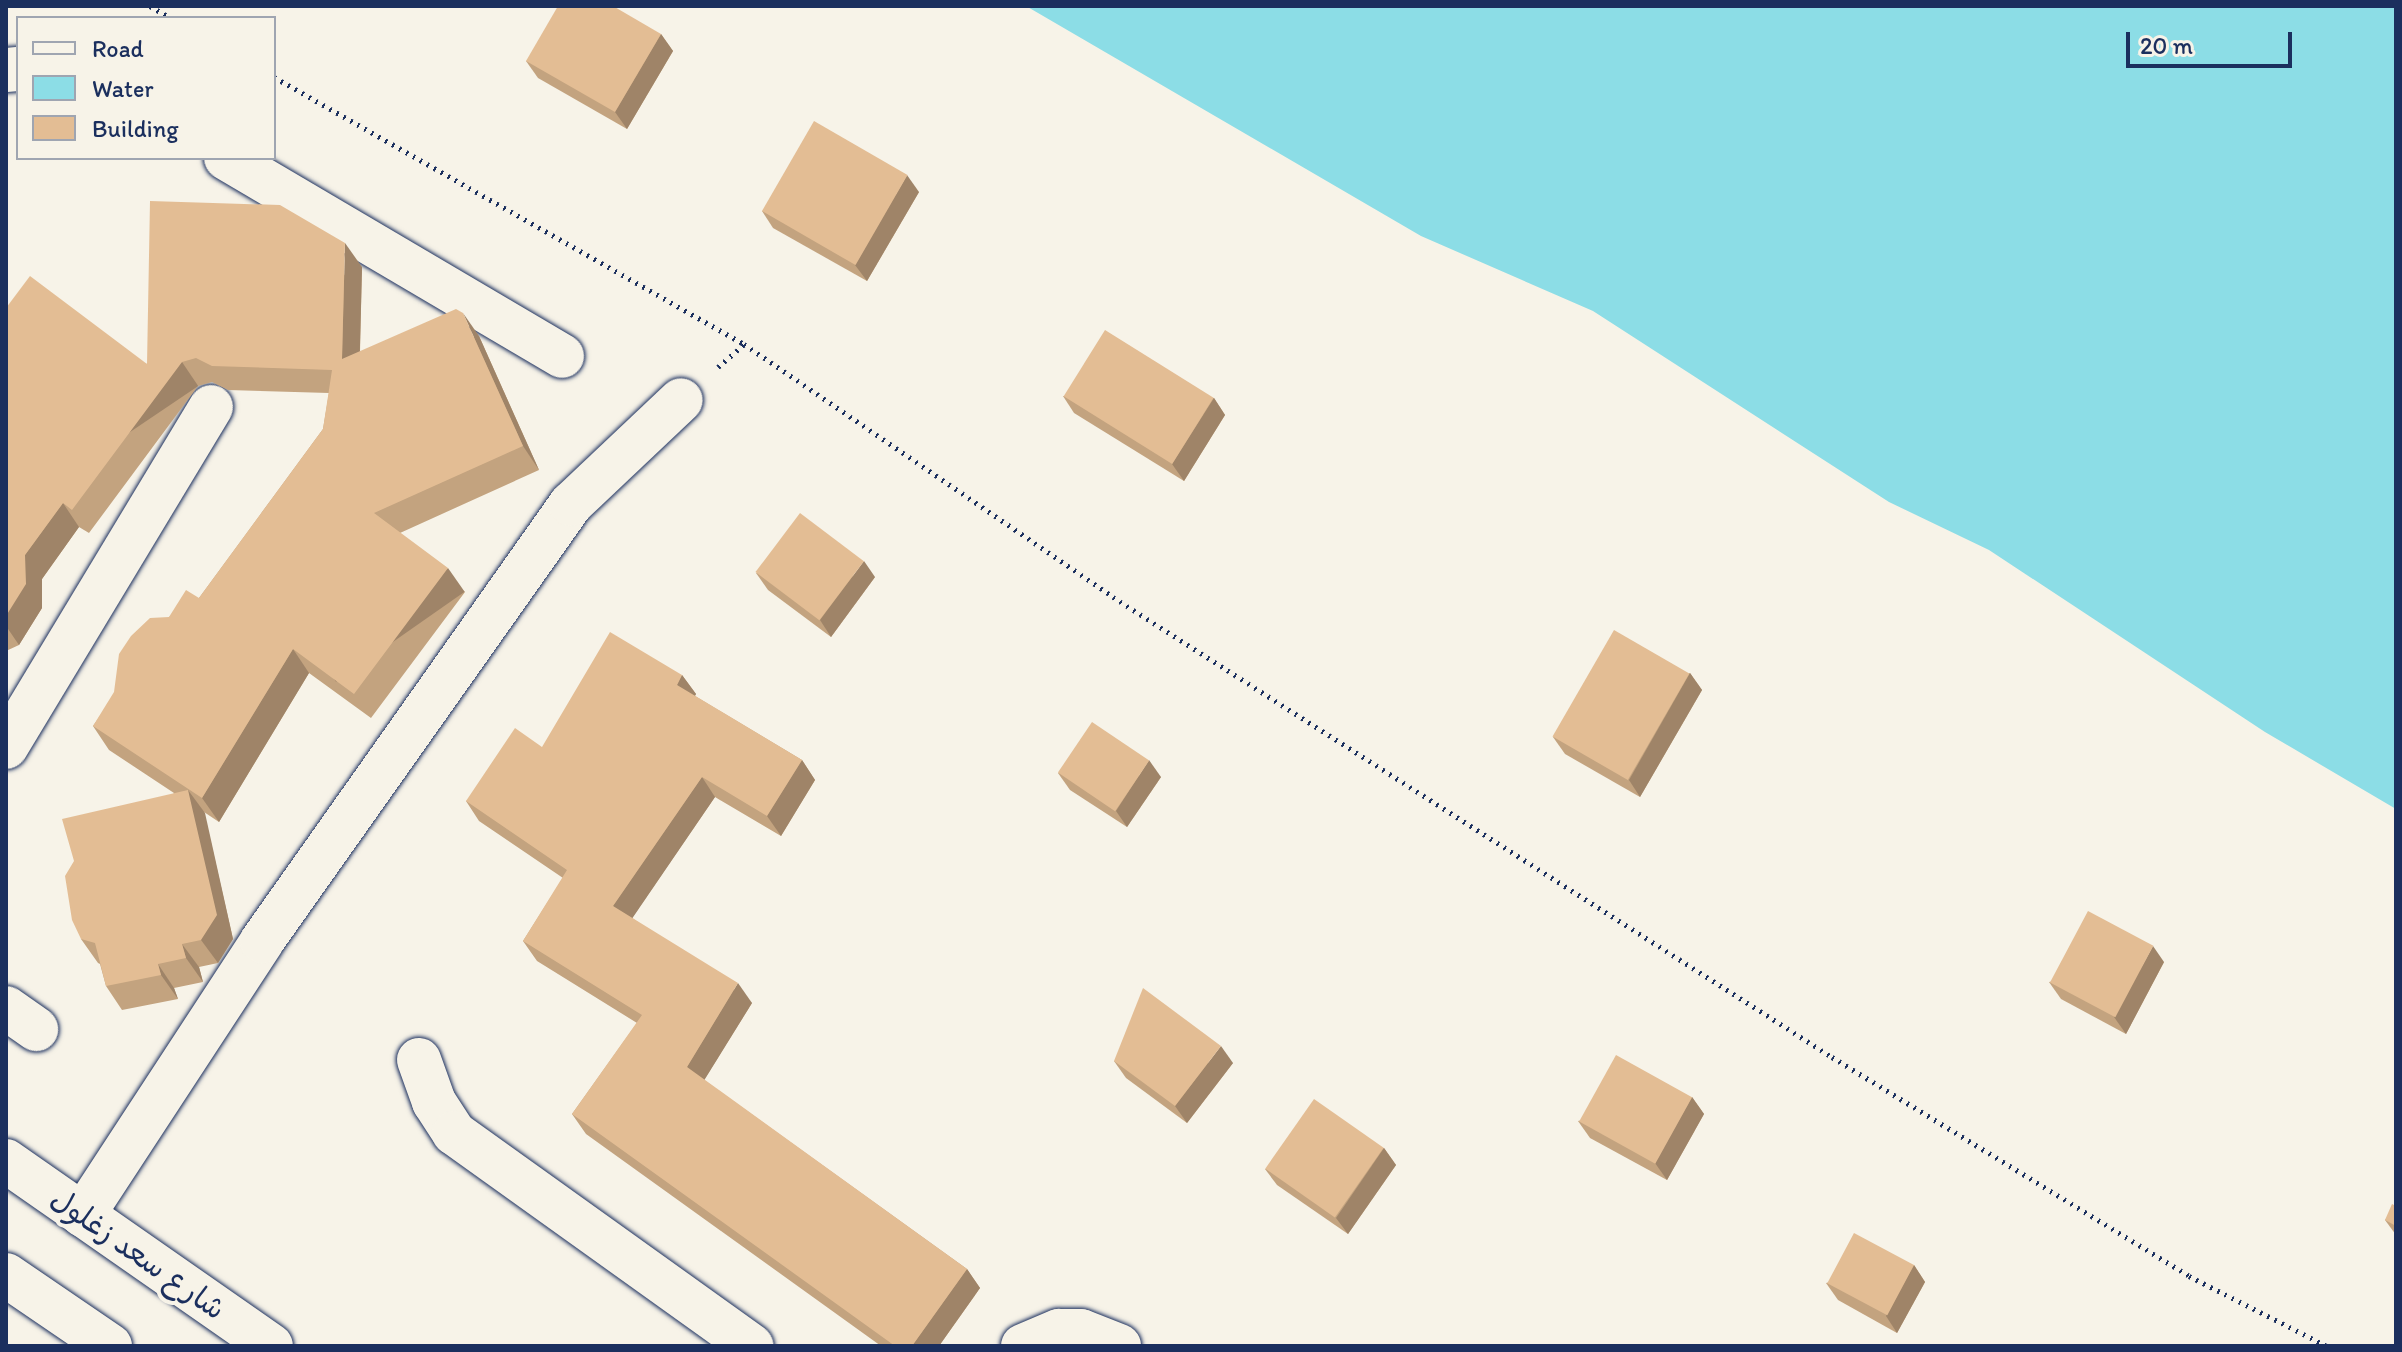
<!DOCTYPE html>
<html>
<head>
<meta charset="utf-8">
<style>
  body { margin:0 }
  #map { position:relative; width:2402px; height:1352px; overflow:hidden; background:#f7f3e8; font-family:Itim,"Playpen Sans Arabic",sans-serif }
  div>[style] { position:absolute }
  .water>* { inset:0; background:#8cdde6 }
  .path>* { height:5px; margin-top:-2.5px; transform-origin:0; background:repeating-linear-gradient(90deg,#1b2f5e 0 2px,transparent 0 8px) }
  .roads { filter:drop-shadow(0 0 2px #1b2f5e) drop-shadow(0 0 2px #1b2f5e) }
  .minor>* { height:44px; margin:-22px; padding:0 22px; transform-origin:22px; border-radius:22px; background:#f7f3e8 }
  .major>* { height:44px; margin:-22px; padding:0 22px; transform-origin:22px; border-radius:22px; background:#f7f3e8 }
  .wall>* { inset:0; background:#c3a37f }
  .shaded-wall>* { inset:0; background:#9f8468; transform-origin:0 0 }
  .building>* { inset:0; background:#e3bd94; transform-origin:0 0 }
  span { translate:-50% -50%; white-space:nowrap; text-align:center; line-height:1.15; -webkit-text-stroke:8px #f7f3e8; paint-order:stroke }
  .street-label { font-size:30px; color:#1b2f5e }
  .frame { position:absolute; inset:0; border:8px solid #1b2f5e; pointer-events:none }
  .legend { position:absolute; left:16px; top:16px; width:260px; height:144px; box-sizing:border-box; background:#f7f3e8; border:2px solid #9fa5b1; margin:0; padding:10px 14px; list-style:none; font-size:24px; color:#1b2f5e }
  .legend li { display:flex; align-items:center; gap:16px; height:40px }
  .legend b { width:40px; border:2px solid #9fa5b1 }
  .scale { position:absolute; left:2126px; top:32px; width:166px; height:36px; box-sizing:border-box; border:4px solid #1b2f5e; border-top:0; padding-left:10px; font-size:24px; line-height:28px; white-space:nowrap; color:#1b2f5e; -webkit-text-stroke:6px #f7f3e8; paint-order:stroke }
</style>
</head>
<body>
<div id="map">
  <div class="water">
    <i style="clip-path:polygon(1026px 6px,2396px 6px,2396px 809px,2265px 732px,1989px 550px,1889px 502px,1593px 311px,1421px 236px)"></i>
  </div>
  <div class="path">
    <i style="left:150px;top:6px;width:24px;rotate:30deg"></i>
    <i style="left:274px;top:77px;width:541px;rotate:29.6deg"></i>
    <i style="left:744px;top:344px;width:447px;rotate:34.4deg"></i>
    <i style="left:1113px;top:597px;width:854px;rotate:32.61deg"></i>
    <i style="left:1832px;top:1057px;width:419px;rotate:31.5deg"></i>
    <i style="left:2189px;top:1276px;width:155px;rotate:26.9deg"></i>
    <i style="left:718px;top:367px;width:35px;rotate:-41deg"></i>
  </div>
  <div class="roads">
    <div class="minor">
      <i style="left:6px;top:70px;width:12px;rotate:-5deg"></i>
      <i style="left:226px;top:158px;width:390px;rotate:30.5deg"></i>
      <i style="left:6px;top:747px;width:397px;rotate:-58.9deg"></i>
      <i style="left:6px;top:1008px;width:37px;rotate:35deg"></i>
      <i style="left:419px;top:1060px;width:45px;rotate:70.3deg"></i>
      <i style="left:434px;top:1102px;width:37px;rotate:57deg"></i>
      <i style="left:454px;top:1133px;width:366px;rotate:35.6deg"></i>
      <i style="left:83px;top:1215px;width:327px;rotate:-56.8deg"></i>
      <i style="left:262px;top:941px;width:535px;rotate:-54.74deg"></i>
      <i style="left:571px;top:504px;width:151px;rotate:-43.4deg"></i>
      <i style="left:1023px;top:1346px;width:39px;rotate:-23deg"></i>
      <i style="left:1059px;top:1331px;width:22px"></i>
      <i style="left:1081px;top:1331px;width:41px;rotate:21.5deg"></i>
    </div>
    <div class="major">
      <i style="left:6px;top:1161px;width:323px;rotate:34.9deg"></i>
      <i style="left:6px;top:1275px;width:126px;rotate:34.3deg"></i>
    </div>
  </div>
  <div class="wall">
    <i style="clip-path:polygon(661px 34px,673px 51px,627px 129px,538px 78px,526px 61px)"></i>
    <i style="clip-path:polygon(919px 192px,867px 281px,773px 228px,762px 211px)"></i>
    <i style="clip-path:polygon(362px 267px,360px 352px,479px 336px,539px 470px,400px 533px,465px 592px,371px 718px,309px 673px,219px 822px,204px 812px,233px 939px,218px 963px,199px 967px,203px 982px,174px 988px,178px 999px,122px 1010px,106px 986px,100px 964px,98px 963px,81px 939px,174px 793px,109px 750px,93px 726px,169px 617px,199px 598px,323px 429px,329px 393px,228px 390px,212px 382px,198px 386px,89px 533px,79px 527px,42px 579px,42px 608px,19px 645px,6px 651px,6px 308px,147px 364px)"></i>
    <i style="clip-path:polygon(1063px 396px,1214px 398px,1225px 415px,1184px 481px,1074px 413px)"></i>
    <i style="clip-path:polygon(756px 573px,875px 577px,831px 637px,768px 590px)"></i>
    <i style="clip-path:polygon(1690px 673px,1702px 690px,1640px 797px,1565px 754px,1553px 737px)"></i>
    <i style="clip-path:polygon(682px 675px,696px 694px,695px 696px,802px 760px,815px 780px,781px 836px,715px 797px,632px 918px,752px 1003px,704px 1080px,967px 1269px,980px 1288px,939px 1346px,881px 1346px,586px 1134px,572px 1114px,637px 1023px,537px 961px,523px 941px,563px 878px,479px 821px,466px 801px)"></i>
    <i style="clip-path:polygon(1058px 773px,1161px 777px,1127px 827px,1070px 790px)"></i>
    <i style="clip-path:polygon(2164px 962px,2126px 1034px,2061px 999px,2049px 982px)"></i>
    <i style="clip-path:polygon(1114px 1061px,1233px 1063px,1187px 1123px,1126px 1078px)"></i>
    <i style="clip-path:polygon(1692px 1097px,1704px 1114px,1667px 1180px,1590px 1138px,1578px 1121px)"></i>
    <i style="clip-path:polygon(1384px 1148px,1396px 1165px,1348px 1234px,1277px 1185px,1265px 1169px)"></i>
    <i style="clip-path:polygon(2396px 1206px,2396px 1235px,2385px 1220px)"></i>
    <i style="clip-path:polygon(1914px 1265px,1925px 1282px,1897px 1333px,1838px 1300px,1826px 1283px)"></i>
  </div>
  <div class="shaded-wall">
    <i style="clip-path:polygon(661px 34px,673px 51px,627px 129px,615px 112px)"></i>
    <i style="clip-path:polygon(907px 175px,919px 192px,867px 281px,855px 265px)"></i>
    <i style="clip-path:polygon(345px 243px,362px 267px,359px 383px,342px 359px)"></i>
    <i style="clip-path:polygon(463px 313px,479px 336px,539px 470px,523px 446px)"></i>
    <i style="left:182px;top:362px;width:29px;height:184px;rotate:56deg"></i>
    <i style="clip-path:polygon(1214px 398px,1225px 415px,1184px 481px,1172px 464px)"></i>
    <i style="clip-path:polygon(63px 503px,79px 527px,42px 579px,42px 608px,19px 645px,6px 626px,6px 616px,25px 555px)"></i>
    <i style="clip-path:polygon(864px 561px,875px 577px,831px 637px,820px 620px)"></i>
    <i style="left:448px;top:568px;width:29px;height:157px;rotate:55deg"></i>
    <i style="clip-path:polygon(293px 649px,309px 673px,219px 822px,202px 798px)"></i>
    <i style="clip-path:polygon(1690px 673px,1702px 690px,1640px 797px,1629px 780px)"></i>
    <i style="clip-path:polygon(682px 675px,696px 694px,690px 704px,677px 685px)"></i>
    <i style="clip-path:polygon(802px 760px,815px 780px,781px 836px,767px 816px)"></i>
    <i style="clip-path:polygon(1149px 760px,1161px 777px,1127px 827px,1116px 811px)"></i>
    <i style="clip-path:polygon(702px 777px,715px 797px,627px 926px,613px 906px)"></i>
    <i style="clip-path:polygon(188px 790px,205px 813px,233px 939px,218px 963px,201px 940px)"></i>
    <i style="clip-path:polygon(182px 944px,199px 967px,203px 982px,186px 958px)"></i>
    <i style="clip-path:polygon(2153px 946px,2164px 962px,2126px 1034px,2114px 1017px)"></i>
    <i style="clip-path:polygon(158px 964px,174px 988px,178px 999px,161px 975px)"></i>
    <i style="clip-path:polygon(738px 983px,752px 1003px,700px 1087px,687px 1067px)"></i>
    <i style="clip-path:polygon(1221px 1046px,1233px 1063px,1187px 1123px,1175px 1106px)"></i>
    <i style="clip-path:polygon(1692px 1097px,1704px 1114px,1667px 1180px,1655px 1163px)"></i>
    <i style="clip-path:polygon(1384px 1148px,1396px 1165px,1348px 1234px,1336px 1218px)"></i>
    <i style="clip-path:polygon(1914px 1265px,1925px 1282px,1897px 1333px,1886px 1316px)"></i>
    <i style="clip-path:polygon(967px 1269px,980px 1288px,939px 1346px,912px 1346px)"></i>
  </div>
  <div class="building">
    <i style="clip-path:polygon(558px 6px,613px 6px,661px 34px,615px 112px,526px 61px)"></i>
    <i style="left:814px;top:121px;width:108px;height:104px;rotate:30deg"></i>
    <i style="clip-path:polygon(150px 201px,280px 205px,345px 243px,342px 359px,456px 309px,463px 313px,523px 446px,374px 513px,448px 568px,354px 694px,293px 649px,202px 798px,93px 726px,114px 692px,119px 654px,131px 636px,150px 618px,169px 617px,186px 590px,199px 598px,323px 429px,332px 370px,212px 366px,196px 358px,182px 362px,72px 510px,63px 503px,25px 555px,26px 584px,6px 616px,6px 308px,30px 276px,147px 364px)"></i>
    <i style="left:1105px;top:330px;width:128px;height:78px;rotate:32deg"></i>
    <i style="left:800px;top:513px;width:80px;height:74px;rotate:37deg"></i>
    <i style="left:1614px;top:630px;width:87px;height:123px;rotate:30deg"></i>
    <i style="clip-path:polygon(610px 632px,682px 675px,677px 685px,802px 760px,767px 816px,702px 777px,613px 906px,738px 983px,687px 1067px,967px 1269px,912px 1346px,895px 1346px,572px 1114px,642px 1015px,523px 941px,567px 870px,466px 801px,515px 728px,542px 747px)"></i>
    <i style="left:1092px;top:722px;width:69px;height:61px;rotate:34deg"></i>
    <i style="clip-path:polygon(188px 790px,217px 915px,201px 940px,182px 944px,186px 958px,158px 964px,161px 975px,106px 986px,95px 943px,81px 939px,72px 920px,65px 876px,74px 861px,62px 819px)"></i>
    <i style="left:2088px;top:911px;width:74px;height:81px;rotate:28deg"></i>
    <i style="clip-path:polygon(1143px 988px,1221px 1046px,1175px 1106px,1114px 1061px)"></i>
    <i style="left:1616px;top:1055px;width:87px;height:76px;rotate:29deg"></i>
    <i style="left:1314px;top:1099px;width:85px;height:85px;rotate:35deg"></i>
    <i style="clip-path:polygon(2392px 1204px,2396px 1206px,2396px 1226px,2385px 1220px)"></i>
    <i style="left:1854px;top:1233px;width:68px;height:57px;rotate:28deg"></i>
  </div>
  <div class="street-label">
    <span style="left:138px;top:1254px;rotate:35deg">شارع سعد زغلول</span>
  </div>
  <div class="frame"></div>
  <ul class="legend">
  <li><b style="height:10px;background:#f7f3e8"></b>Road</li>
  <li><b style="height:22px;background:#8cdde6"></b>Water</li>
  <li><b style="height:22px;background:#e3bd94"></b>Building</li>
  </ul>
  <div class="scale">20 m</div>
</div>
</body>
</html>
